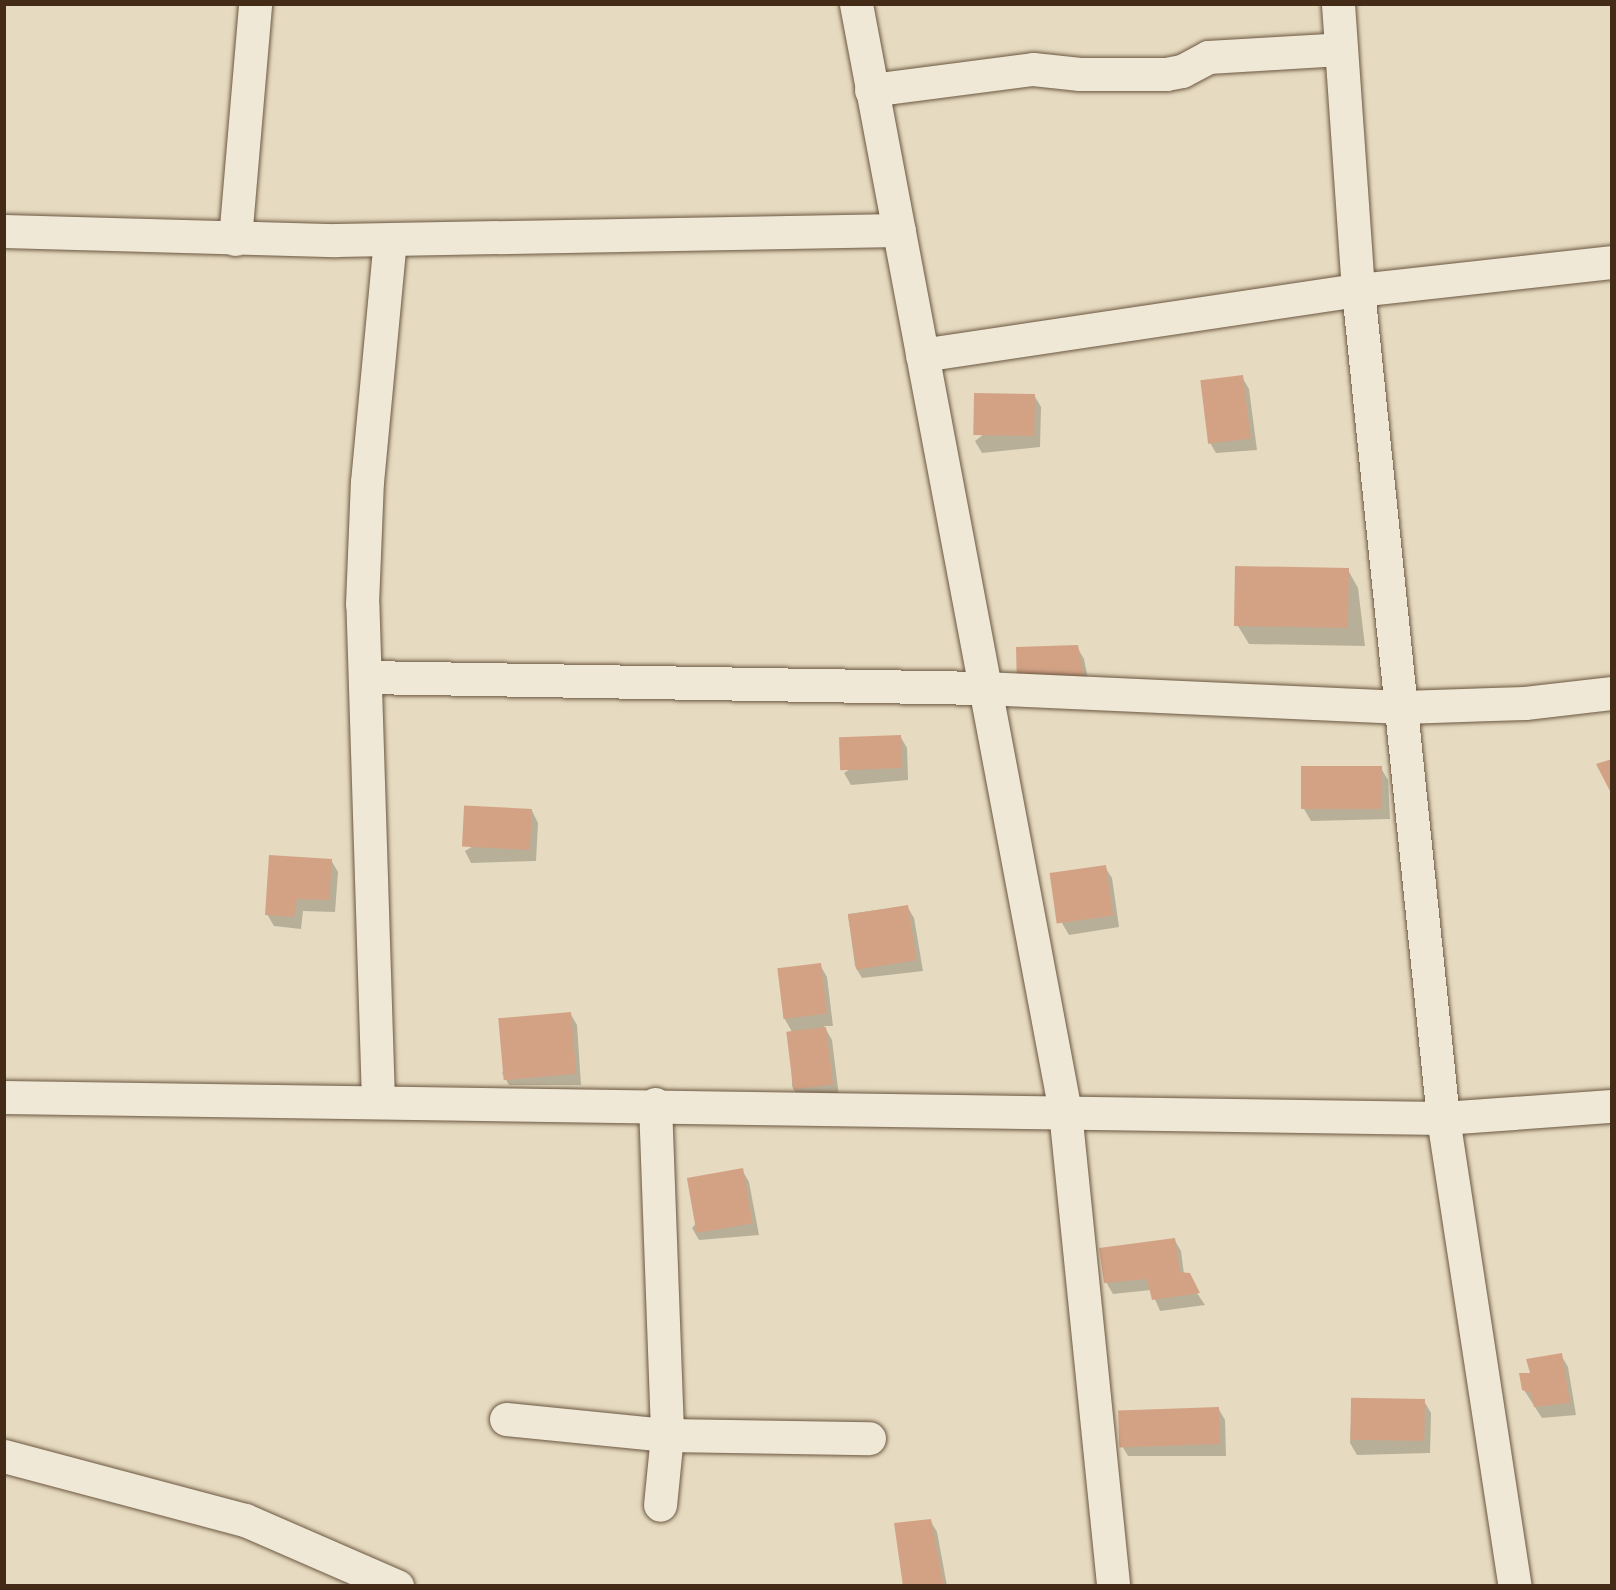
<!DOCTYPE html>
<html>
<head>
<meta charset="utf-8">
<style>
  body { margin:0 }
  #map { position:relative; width:1616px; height:1590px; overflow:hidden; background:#e6dbc0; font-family:"IM FELL Great Primer",serif }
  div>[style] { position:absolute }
  .shadow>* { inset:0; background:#0003 }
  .building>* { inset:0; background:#d3a285; transform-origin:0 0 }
  .roads { filter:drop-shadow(0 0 2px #6c5741) drop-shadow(0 0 2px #6c5741) }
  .minor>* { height:33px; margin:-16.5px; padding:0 16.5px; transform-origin:16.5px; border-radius:16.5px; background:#efe8d6 }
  span { translate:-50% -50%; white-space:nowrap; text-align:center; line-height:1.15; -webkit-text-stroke:5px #efe8d6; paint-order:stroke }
  .frame { position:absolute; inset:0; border:6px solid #442b17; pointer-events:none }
</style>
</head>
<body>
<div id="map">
  <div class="shadow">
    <i style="clip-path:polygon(1242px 377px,1249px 389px,1257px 450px,1216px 453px,1209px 441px,1201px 382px)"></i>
    <i style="clip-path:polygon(1034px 395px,1041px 407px,1040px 447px,982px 453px,975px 441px)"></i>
    <i style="clip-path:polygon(1348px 570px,1358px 588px,1365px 646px,1249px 644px,1238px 626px)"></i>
    <i style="clip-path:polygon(1077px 647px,1084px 659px,1093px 704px,1019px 689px)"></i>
    <i style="clip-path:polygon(900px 736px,907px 748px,908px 780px,851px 785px,844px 773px)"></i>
    <i style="clip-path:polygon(1381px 768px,1388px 780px,1390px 819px,1311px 821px,1304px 809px)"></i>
    <i style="clip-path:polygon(532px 811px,538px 823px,536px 861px,471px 863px,465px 851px)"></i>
    <i style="clip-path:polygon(331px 860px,338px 872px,335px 912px,303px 911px,301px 929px,274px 926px,267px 914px)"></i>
    <i style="clip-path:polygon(1105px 867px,1112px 878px,1119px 927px,1069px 935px,1062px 923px)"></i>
    <i style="clip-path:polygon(907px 906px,914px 918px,923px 971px,862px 978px,855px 966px,848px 914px)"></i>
    <i style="clip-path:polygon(820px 965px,827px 977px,833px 1026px,824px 1026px,832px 1040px,839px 1097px,799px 1098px,792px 1086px,791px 1030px,783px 1016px)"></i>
    <i style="clip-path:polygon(570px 1013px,577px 1025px,581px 1085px,509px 1085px,502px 1073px)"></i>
    <i style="clip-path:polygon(742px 1170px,749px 1182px,759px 1235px,699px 1240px,692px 1228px)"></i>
    <i style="clip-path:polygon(1174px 1239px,1181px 1251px,1184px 1274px,1205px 1305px,1160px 1311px,1151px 1290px,1113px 1294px,1106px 1282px)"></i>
    <i style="clip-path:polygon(1561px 1355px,1568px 1367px,1576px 1415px,1542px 1418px,1524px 1390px)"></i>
    <i style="clip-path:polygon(1424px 1401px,1431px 1413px,1430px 1453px,1357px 1455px,1350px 1443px,1352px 1403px)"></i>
    <i style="clip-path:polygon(1218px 1408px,1225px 1420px,1226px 1456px,1128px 1456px,1121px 1444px)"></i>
    <i style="clip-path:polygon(930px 1520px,937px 1532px,947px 1586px,905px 1586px)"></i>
  </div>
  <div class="building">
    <i style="left:1243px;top:375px;width:64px;height:43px;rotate:83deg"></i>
    <i style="left:1035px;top:394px;width:42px;height:61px;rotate:91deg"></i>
    <i style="left:1235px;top:566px;width:114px;height:60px;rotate:1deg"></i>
    <i style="clip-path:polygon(1078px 645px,1087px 693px,1017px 689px,1016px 647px)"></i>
    <i style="left:901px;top:735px;width:33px;height:62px;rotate:88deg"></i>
    <i style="clip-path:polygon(1612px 759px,1612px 795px,1596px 764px)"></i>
    <i style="left:1301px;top:766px;width:81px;height:43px"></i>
    <i style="left:532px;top:809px;width:41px;height:68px;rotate:93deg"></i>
    <i style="clip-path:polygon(269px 855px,332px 859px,329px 900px,297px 899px,294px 917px,265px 915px)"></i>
    <i style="left:1106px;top:865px;width:51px;height:57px;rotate:82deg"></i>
    <i style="left:908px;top:905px;width:56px;height:61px;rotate:81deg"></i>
    <i style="left:821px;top:963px;width:51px;height:44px;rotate:83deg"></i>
    <i style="left:571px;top:1012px;width:62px;height:73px;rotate:85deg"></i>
    <i style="left:826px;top:1027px;width:58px;height:40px;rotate:83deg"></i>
    <i style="left:743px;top:1168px;width:56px;height:57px;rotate:80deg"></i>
    <i style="clip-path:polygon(1175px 1238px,1180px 1272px,1190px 1273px,1200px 1293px,1152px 1300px,1147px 1279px,1104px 1283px,1099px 1248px)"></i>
    <i style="clip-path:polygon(1562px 1353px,1570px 1403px,1534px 1407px,1531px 1393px,1522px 1390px,1519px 1373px,1530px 1373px,1526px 1359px)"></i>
    <i style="left:1425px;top:1399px;width:42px;height:74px;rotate:91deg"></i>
    <i style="left:1219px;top:1407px;width:37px;height:101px;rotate:88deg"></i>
    <i style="clip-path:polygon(931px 1519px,944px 1586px,903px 1586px,894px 1523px)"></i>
  </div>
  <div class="roads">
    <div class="minor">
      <i style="left:856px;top:4px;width:1127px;rotate:79.31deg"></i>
      <i style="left:1065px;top:1111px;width:477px;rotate:84.2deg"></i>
      <i style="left:1338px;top:4px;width:287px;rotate:86deg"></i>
      <i style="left:1358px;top:290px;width:832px;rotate:84.14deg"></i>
      <i style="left:1443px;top:1118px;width:474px;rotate:81.3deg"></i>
      <i style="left:871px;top:90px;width:163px;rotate:-7.4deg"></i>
      <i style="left:1033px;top:69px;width:47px;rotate:6.1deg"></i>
      <i style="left:1080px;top:74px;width:86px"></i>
      <i style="left:1166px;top:74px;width:16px;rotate:-11deg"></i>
      <i style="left:1182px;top:71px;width:30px;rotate:-28deg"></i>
      <i style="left:1208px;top:57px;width:133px;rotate:-3.4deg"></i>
      <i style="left:4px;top:231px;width:332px;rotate:1.6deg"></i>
      <i style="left:336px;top:240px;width:563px;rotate:-1.02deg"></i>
      <i style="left:235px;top:239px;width:236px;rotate:-85.1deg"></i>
      <i style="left:922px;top:355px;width:441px;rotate:-8.5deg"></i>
      <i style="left:1358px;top:290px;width:256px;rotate:-6.3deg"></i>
      <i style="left:366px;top:677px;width:617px;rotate:1.02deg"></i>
      <i style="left:983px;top:688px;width:420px;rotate:2.6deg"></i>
      <i style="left:1403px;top:707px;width:122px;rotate:-1.9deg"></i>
      <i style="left:1525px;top:703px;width:88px;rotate:-6.6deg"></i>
      <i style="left:4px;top:1097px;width:1439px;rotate:0.84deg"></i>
      <i style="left:1443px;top:1118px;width:169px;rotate:-4.1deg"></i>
      <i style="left:378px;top:1101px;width:497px;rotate:-91.8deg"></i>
      <i style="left:362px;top:604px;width:122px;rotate:-87.7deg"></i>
      <i style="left:367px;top:482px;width:243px;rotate:-84.6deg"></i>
      <i style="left:655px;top:1104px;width:331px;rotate:87.9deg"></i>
      <i style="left:667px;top:1435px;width:70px;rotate:95.7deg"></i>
      <i style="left:506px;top:1419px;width:162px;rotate:5.7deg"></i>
      <i style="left:667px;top:1435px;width:202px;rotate:0.9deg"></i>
      <i style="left:4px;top:1456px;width:249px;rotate:14.9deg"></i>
      <i style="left:245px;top:1520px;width:166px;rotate:23.5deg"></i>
    </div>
  </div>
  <div class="frame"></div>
</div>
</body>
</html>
